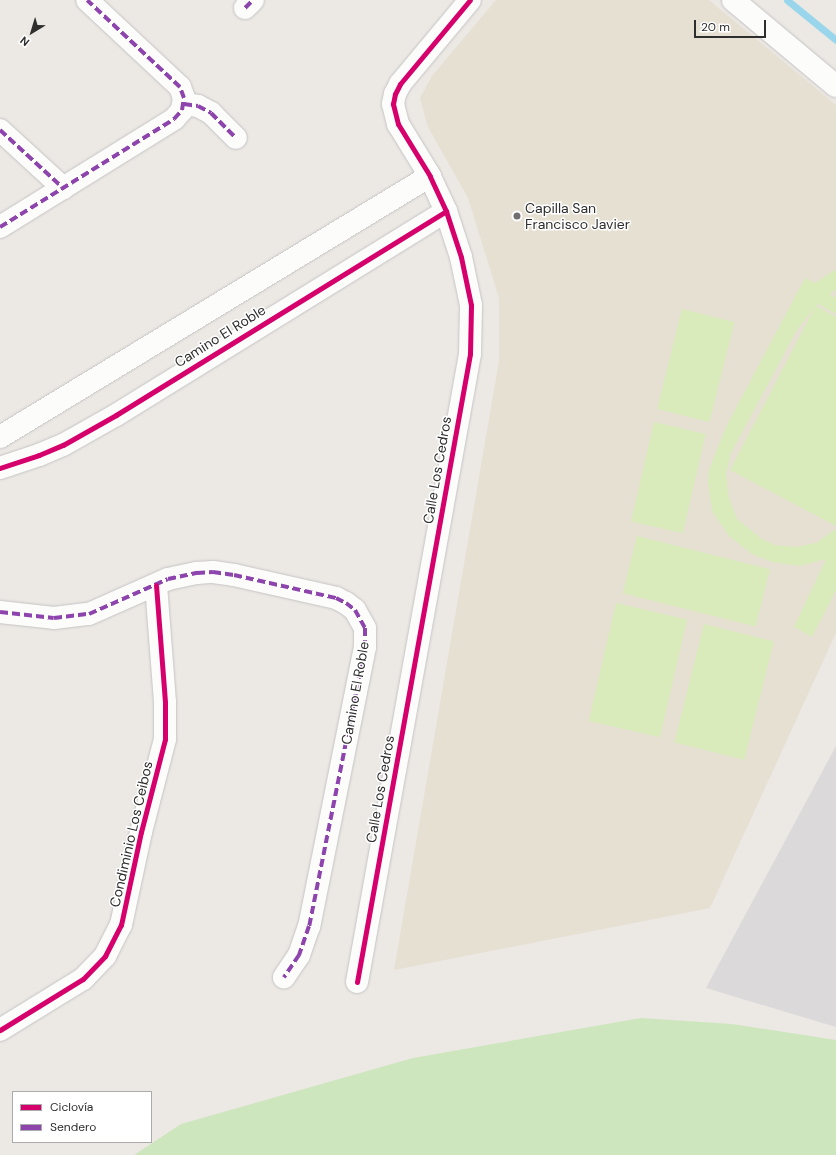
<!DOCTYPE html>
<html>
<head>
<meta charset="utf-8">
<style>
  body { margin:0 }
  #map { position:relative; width:836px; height:1155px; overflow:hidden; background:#ece8e4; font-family:"DM Sans",sans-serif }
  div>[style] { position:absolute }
  .industrial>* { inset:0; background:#dcd9db }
  .education>* { inset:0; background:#e6e0d3 }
  .green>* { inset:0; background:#cee6be }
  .pitch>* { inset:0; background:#d9eabb; transform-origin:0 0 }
  .stream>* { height:7px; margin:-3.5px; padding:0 3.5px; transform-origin:3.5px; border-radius:3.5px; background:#99d6ec }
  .roads { filter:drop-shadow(0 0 1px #c5c4c5) drop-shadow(0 0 1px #c5c4c5) }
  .minor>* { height:22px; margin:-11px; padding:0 11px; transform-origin:11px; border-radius:11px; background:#fcfcfb }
  .quiet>* { height:4px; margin-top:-2px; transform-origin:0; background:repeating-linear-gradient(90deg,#8e44ad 0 8px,transparent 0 12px) }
  .cycleway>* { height:5px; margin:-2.5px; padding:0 2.5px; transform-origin:2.5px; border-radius:2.5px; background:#d6006c }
  .dots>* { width:11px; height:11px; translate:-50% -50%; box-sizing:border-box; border:2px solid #fff; border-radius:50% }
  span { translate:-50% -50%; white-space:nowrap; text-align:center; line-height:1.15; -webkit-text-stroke:3px #fff; paint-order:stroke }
  .poi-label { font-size:14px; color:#2e2e2e }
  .left { translate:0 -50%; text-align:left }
  .street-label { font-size:14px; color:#2e2e2e }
  .legend { position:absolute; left:12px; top:1091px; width:140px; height:52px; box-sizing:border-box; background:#fff; border:1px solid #ababab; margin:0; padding:5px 7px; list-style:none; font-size:12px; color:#2e2e2e }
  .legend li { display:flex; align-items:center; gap:8px; height:20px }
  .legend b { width:20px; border:1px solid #ababab }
  .north { position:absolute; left:12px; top:12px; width:40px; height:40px; -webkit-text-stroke:3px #fff; paint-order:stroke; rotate:218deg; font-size:11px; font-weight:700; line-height:16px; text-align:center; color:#2e2e2e }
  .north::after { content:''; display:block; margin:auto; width:14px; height:18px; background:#2e2e2e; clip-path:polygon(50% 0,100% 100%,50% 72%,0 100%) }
  .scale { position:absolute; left:694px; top:20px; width:72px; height:18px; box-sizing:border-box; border:2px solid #2e2e2e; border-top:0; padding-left:5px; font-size:12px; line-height:14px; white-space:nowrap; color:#2e2e2e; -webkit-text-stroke:3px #fff; paint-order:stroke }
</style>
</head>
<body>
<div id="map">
  <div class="industrial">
    <i style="clip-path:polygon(836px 746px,836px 1027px,706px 988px)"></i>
  </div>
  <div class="education">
    <i style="clip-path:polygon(496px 0,709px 0,836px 105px,836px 633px,710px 908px,394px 970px,499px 361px,499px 298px,468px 198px,428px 127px,420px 98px,432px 76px)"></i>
  </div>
  <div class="green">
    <i style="clip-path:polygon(641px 1018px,732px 1024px,836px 1040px,836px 1155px,134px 1155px,181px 1124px,413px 1058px)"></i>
  </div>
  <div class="pitch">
    <i style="clip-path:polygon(833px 271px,836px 271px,836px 290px,829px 294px,836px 298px,836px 314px,818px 304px,816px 306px,836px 317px,836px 526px,730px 470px,815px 307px,797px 330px,739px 438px,731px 453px,726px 474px,729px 498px,737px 519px,762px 539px,775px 545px,795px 547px,816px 543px,836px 529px,836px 590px,812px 637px,794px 627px,826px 559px,800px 566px,772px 562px,752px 554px,729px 536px,712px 511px,708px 482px,709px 470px,717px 449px,728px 423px,805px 278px,815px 283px)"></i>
    <i style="left:682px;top:309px;width:54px;height:103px;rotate:14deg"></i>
    <i style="left:654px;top:422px;width:53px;height:102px;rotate:13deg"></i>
    <i style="left:637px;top:536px;width:137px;height:59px;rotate:14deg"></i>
    <i style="left:616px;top:603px;width:73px;height:121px;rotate:13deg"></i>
    <i style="left:704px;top:624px;width:72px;height:122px;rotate:14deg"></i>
  </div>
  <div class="stream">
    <i style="left:787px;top:0;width:63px;rotate:39.2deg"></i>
  </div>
  <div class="roads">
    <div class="minor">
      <i style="left:733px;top:0;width:134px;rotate:39.9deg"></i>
      <i style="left:245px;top:8px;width:11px;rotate:-45deg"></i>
      <i style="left:184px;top:104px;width:14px;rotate:8deg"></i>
      <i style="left:198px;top:106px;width:15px;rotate:28deg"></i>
      <i style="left:211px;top:113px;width:35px;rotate:45deg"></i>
      <i style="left:0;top:130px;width:86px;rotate:42.6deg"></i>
      <i style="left:0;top:227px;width:205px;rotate:-31.8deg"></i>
      <i style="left:174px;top:119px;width:12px;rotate:-48deg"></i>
      <i style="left:182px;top:110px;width:12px;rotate:-81deg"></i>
      <i style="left:184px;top:98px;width:12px;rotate:-110deg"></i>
      <i style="left:180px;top:87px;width:127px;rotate:-136.9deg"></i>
      <i style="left:0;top:437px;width:503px;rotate:-31.26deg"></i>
      <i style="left:0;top:468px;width:41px;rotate:-18.4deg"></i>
      <i style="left:39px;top:455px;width:26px;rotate:-23deg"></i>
      <i style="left:63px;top:445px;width:61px;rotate:-29.5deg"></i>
      <i style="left:116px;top:415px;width:388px;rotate:-31.7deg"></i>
      <i style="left:0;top:612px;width:54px;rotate:6.3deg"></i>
      <i style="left:54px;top:618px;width:35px;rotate:-7deg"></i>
      <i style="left:89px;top:614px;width:86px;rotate:-23.9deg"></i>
      <i style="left:168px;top:579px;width:30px;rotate:-12deg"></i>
      <i style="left:197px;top:573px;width:16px;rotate:-4deg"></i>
      <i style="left:213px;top:572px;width:21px;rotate:8deg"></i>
      <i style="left:234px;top:575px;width:105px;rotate:12.7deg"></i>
      <i style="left:336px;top:598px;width:11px;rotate:27deg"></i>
      <i style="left:346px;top:603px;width:11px;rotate:38deg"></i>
      <i style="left:355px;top:610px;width:21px;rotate:61deg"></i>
      <i style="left:365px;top:628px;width:19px;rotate:90deg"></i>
      <i style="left:365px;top:647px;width:285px;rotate:101.3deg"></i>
      <i style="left:309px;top:926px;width:31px;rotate:109deg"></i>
      <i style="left:299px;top:955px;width:27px;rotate:124deg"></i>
      <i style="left:357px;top:982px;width:638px;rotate:-79.8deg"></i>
      <i style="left:470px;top:354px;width:49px;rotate:-88.8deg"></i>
      <i style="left:471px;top:305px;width:49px;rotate:-101.8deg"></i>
      <i style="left:461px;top:257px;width:48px;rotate:-108.1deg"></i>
      <i style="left:446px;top:211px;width:38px;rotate:-115deg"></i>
      <i style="left:430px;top:176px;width:61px;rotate:-121.6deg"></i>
      <i style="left:398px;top:124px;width:21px;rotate:-104deg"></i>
      <i style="left:393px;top:104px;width:10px;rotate:-79deg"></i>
      <i style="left:395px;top:94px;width:11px;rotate:-63deg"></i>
      <i style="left:400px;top:84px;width:109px;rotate:-50.2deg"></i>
      <i style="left:0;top:1030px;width:97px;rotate:-31.6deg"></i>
      <i style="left:83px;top:979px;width:32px;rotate:-46deg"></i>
      <i style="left:105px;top:956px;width:35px;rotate:-63deg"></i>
      <i style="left:121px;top:925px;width:95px;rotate:-77.9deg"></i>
      <i style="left:141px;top:832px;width:96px;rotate:-75.5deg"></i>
      <i style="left:165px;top:739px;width:37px;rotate:-90deg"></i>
      <i style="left:165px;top:702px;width:117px;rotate:-94.4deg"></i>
    </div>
  </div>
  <div class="quiet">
    <i style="left:245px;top:8px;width:11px;rotate:-45deg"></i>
    <i style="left:184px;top:104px;width:14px;rotate:8deg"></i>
    <i style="left:198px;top:106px;width:15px;rotate:28deg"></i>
    <i style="left:211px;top:113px;width:35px;rotate:45deg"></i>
    <i style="left:0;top:130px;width:86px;rotate:42.6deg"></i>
    <i style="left:0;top:227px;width:205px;rotate:-31.8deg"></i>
    <i style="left:174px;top:119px;width:12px;rotate:-48deg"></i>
    <i style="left:182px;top:110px;width:12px;rotate:-81deg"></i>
    <i style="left:184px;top:98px;width:12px;rotate:-110deg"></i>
    <i style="left:180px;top:87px;width:127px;rotate:-136.9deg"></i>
    <i style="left:0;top:612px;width:54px;rotate:6.3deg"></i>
    <i style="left:54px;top:618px;width:35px;rotate:-7deg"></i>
    <i style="left:89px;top:614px;width:86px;rotate:-23.9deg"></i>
    <i style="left:168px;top:579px;width:30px;rotate:-12deg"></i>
    <i style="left:197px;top:573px;width:16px;rotate:-4deg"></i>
    <i style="left:213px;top:572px;width:21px;rotate:8deg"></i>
    <i style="left:234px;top:575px;width:105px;rotate:12.7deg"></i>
    <i style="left:336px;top:598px;width:11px;rotate:27deg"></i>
    <i style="left:346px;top:603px;width:11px;rotate:38deg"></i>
    <i style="left:355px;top:610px;width:21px;rotate:61deg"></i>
    <i style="left:365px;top:628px;width:19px;rotate:90deg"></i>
    <i style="left:365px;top:647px;width:285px;rotate:101.3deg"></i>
    <i style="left:309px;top:926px;width:31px;rotate:109deg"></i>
    <i style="left:299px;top:955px;width:27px;rotate:124deg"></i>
  </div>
  <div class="cycleway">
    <i style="left:0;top:468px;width:41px;rotate:-18.4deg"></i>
    <i style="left:39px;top:455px;width:26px;rotate:-23deg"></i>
    <i style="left:63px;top:445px;width:61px;rotate:-29.5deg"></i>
    <i style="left:116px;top:415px;width:388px;rotate:-31.7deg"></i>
    <i style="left:357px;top:982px;width:638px;rotate:-79.8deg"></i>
    <i style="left:470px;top:354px;width:49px;rotate:-88.8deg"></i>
    <i style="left:471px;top:305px;width:49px;rotate:-101.8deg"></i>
    <i style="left:461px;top:257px;width:48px;rotate:-108.1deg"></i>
    <i style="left:446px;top:211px;width:38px;rotate:-115deg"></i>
    <i style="left:430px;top:176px;width:61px;rotate:-121.6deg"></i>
    <i style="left:398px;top:124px;width:21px;rotate:-104deg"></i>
    <i style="left:393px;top:104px;width:10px;rotate:-79deg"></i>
    <i style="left:395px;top:94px;width:11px;rotate:-63deg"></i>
    <i style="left:400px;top:84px;width:109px;rotate:-50.2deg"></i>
    <i style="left:0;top:1030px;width:97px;rotate:-31.6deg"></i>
    <i style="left:83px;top:979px;width:32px;rotate:-46deg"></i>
    <i style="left:105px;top:956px;width:35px;rotate:-63deg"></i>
    <i style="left:121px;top:925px;width:95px;rotate:-77.9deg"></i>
    <i style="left:141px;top:832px;width:96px;rotate:-75.5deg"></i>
    <i style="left:165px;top:739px;width:37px;rotate:-90deg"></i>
    <i style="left:165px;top:702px;width:117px;rotate:-94.4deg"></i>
  </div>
  <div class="dots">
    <i style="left:517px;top:216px;background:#706f6e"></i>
  </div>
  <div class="poi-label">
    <span class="left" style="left:525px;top:216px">Capilla San<br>Francisco Javier</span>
  </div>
  <div class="street-label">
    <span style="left:220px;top:336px;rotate:-32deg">Camino El Roble</span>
    <span style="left:437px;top:470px;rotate:-80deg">Calle Los Cedros</span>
    <span style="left:355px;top:693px;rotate:-80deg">Camino El Roble</span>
    <span style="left:380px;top:789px;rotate:-80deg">Calle Los Cedros</span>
    <span style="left:131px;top:834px;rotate:-77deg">Condiminio Los Ceibos</span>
  </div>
  <ul class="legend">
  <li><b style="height:5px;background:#d6006c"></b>Ciclovía</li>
  <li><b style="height:5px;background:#8e44ad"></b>Sendero</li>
  </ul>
  <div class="north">N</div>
  <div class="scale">20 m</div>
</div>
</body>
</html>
